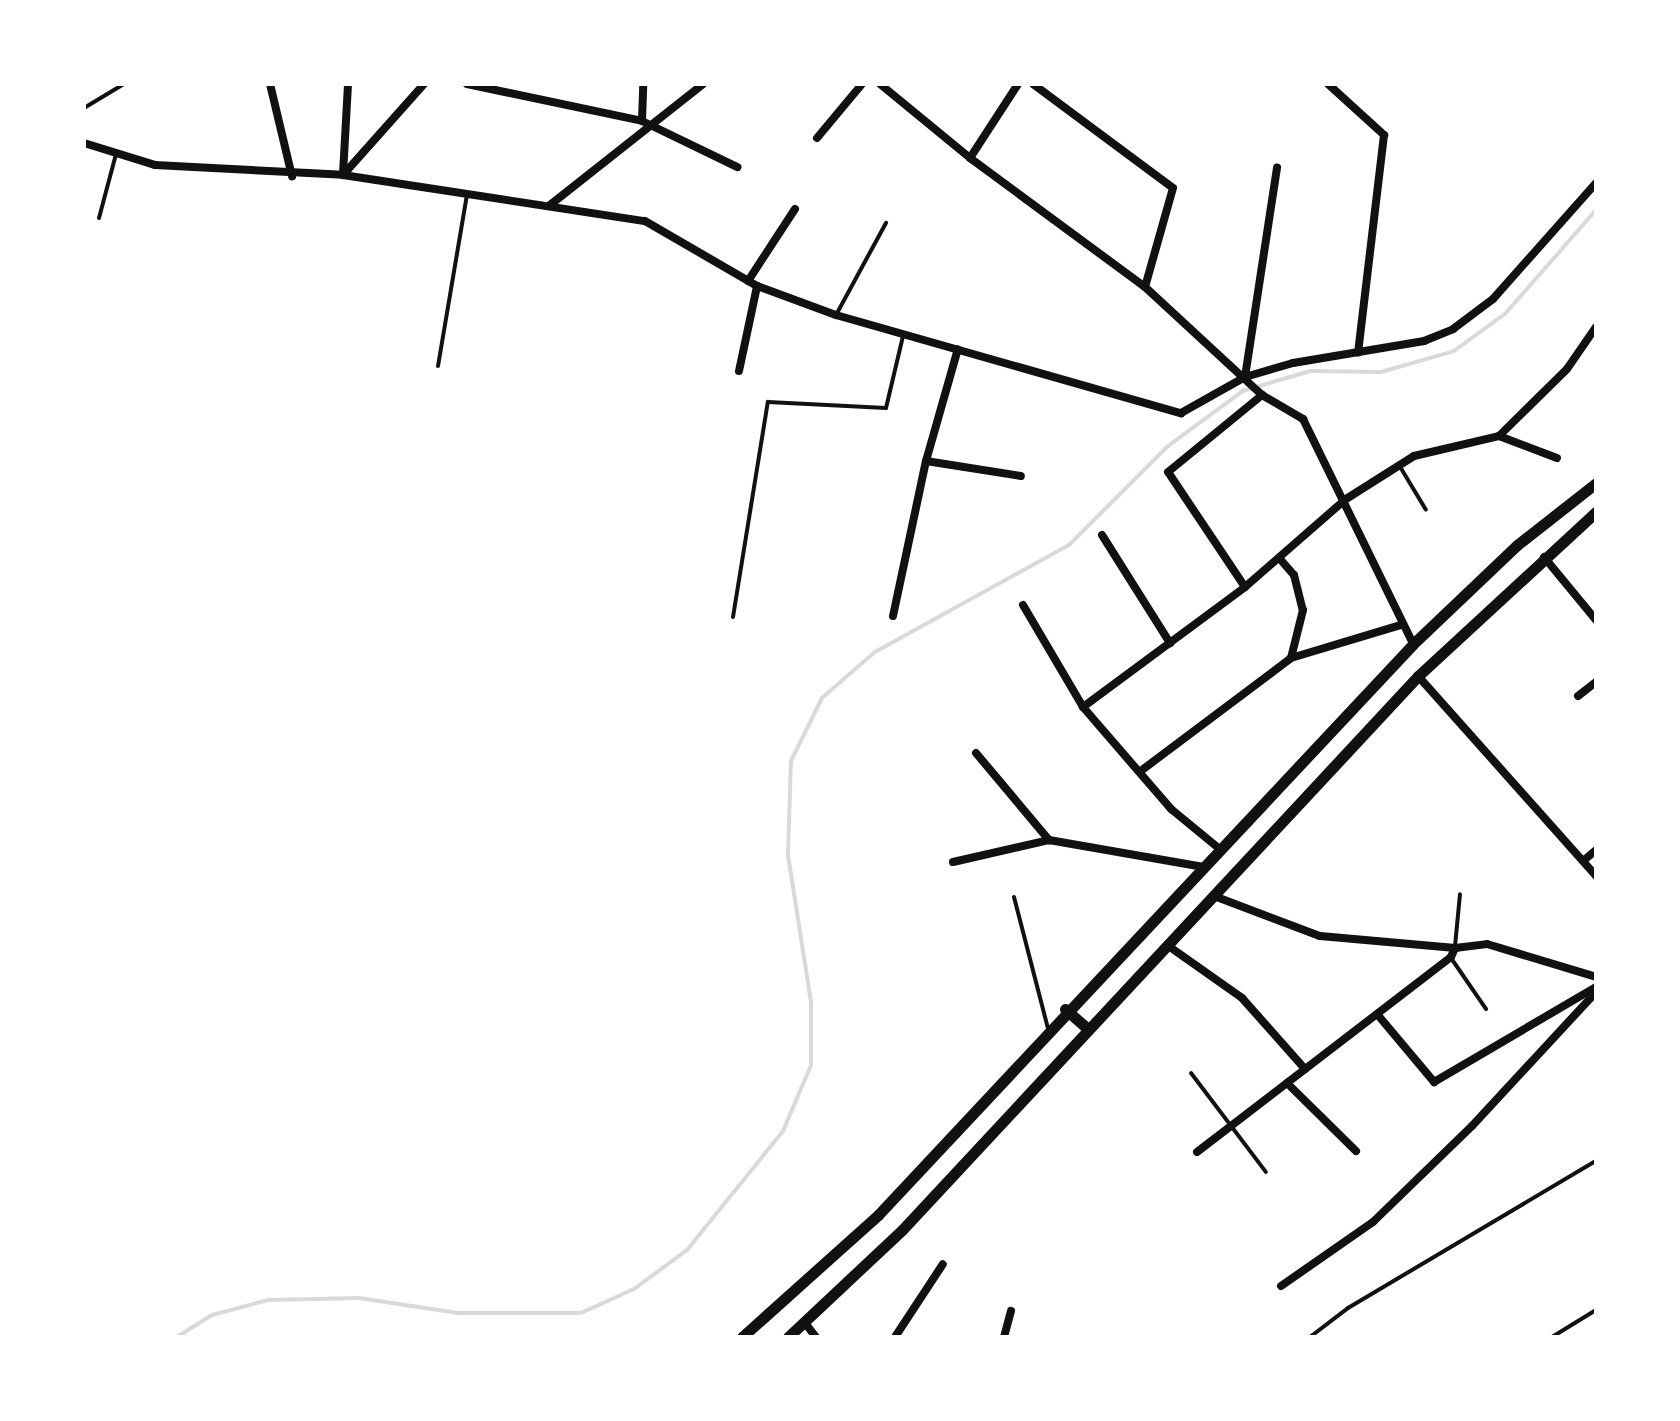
<!DOCTYPE html>
<html>
<head>
<meta charset="utf-8">
<style>
  body { margin:0 }
  #map { position:relative; width:1680px; height:1421px; overflow:hidden; background:#fff; font-family:"Exo 2",sans-serif }
  div>[style] { position:absolute }
  .stream>* { height:4px; margin:-2px; padding:0 2px; transform-origin:2px; border-radius:2px; background:#d9d9d9 }
  .service>* { height:4px; margin:-2px; padding:0 2px; transform-origin:2px; border-radius:2px; background:#111 }
  .minor>* { height:8px; margin:-4px; padding:0 4px; transform-origin:4px; border-radius:4px; background:#111 }
  .secondary>* { height:11px; margin:-5.5px; padding:0 5.5px; transform-origin:5.5px; border-radius:5.5px; background:#111 }
  span { translate:-50% -50%; white-space:nowrap; text-align:center; line-height:1.15; -webkit-text-stroke:8px #fff; paint-order:stroke }
  .frame { position:absolute; inset:0; border:86px solid #fff; pointer-events:none }
</style>
</head>
<body>
<div id="map">
  <div class="stream">
    <i style="left:177px;top:1337px;width:41px;rotate:-32.2deg"></i>
    <i style="left:212px;top:1315px;width:58px;rotate:-15deg"></i>
    <i style="left:268px;top:1300px;width:91px;rotate:-1.3deg"></i>
    <i style="left:359px;top:1298px;width:100px;rotate:8.6deg"></i>
    <i style="left:458px;top:1313px;width:123px"></i>
    <i style="left:581px;top:1313px;width:58px;rotate:-24.4deg"></i>
    <i style="left:634px;top:1289px;width:66px;rotate:-36.3deg"></i>
    <i style="left:687px;top:1250px;width:153px;rotate:-51.1deg"></i>
    <i style="left:783px;top:1131px;width:72px;rotate:-67deg"></i>
    <i style="left:811px;top:1065px;width:63px;rotate:-90deg"></i>
    <i style="left:811px;top:1002px;width:149px;rotate:-98.9deg"></i>
    <i style="left:788px;top:855px;width:94px;rotate:-88.2deg"></i>
    <i style="left:791px;top:761px;width:70px;rotate:-63.8deg"></i>
    <i style="left:822px;top:698px;width:70px;rotate:-41deg"></i>
    <i style="left:875px;top:652px;width:222px;rotate:-28.9deg"></i>
    <i style="left:1069px;top:545px;width:140px;rotate:-45deg"></i>
    <i style="left:1168px;top:446px;width:93px;rotate:-36.3deg"></i>
    <i style="left:1243px;top:391px;width:70px;rotate:-16.6deg"></i>
    <i style="left:1310px;top:371px;width:71px;rotate:0.8deg"></i>
    <i style="left:1381px;top:372px;width:76px;rotate:-16deg"></i>
    <i style="left:1454px;top:351px;width:63px;rotate:-36deg"></i>
    <i style="left:1505px;top:314px;width:138px;rotate:-48.8deg"></i>
  </div>
  <div class="service">
    <i style="left:84px;top:108px;width:47px;rotate:-31deg"></i>
    <i style="left:99px;top:218px;width:66px;rotate:-75.1deg"></i>
    <i style="left:836px;top:315px;width:105px;rotate:-61.5deg"></i>
    <i style="left:438px;top:366px;width:173px;rotate:-80.4deg"></i>
    <i style="left:1399px;top:465px;width:52px;rotate:59deg"></i>
    <i style="left:733px;top:617px;width:218px;rotate:-80.8deg"></i>
    <i style="left:768px;top:402px;width:118px;rotate:2.9deg"></i>
    <i style="left:886px;top:408px;width:74px;rotate:-76.7deg"></i>
    <i style="left:1014px;top:897px;width:135px;rotate:75.5deg"></i>
    <i style="left:1455px;top:946px;width:52px;rotate:-84.5deg"></i>
    <i style="left:1451px;top:958px;width:62px;rotate:55.5deg"></i>
    <i style="left:1191px;top:1073px;width:124px;rotate:52.9deg"></i>
    <i style="left:1310px;top:1337px;width:48px;rotate:-37.3deg"></i>
    <i style="left:1348px;top:1308px;width:288px;rotate:-30.7deg"></i>
    <i style="left:1552px;top:1337px;width:52px;rotate:-31.5deg"></i>
  </div>
  <div class="minor">
    <i style="left:270px;top:84px;width:95px;rotate:76.6deg"></i>
    <i style="left:467px;top:84px;width:179px;rotate:11.9deg"></i>
    <i style="left:642px;top:121px;width:106px;rotate:25.8deg"></i>
    <i style="left:880px;top:84px;width:117px;rotate:39.4deg"></i>
    <i style="left:970px;top:158px;width:217px;rotate:36.4deg"></i>
    <i style="left:1145px;top:287px;width:159px;rotate:42.7deg"></i>
    <i style="left:1262px;top:395px;width:48px;rotate:30.3deg"></i>
    <i style="left:1303px;top:419px;width:250px;rotate:63.9deg"></i>
    <i style="left:1033px;top:84px;width:174px;rotate:36.6deg"></i>
    <i style="left:1173px;top:188px;width:103px;rotate:105.8deg"></i>
    <i style="left:1328px;top:84px;width:76px;rotate:42.3deg"></i>
    <i style="left:1384px;top:135px;width:219px;rotate:96.8deg"></i>
    <i style="left:642px;top:121px;width:37px;rotate:-88deg"></i>
    <i style="left:817px;top:138px;width:70px;rotate:-50.2deg"></i>
    <i style="left:84px;top:143px;width:74px;rotate:17.2deg"></i>
    <i style="left:155px;top:165px;width:188px;rotate:3deg"></i>
    <i style="left:343px;top:175px;width:305px;rotate:8.7deg"></i>
    <i style="left:645px;top:221px;width:129px;rotate:30.1deg"></i>
    <i style="left:757px;top:286px;width:84px;rotate:20.2deg"></i>
    <i style="left:836px;top:315px;width:359px;rotate:15.9deg"></i>
    <i style="left:1181px;top:413px;width:73px;rotate:-29.4deg"></i>
    <i style="left:1245px;top:377px;width:50px;rotate:-16.3deg"></i>
    <i style="left:1293px;top:363px;width:133px;rotate:-9.5deg"></i>
    <i style="left:1424px;top:341px;width:31px;rotate:-22deg"></i>
    <i style="left:1453px;top:329px;width:50px;rotate:-36.9deg"></i>
    <i style="left:1493px;top:299px;width:155px;rotate:-48.4deg"></i>
    <i style="left:970px;top:158px;width:88px;rotate:-57deg"></i>
    <i style="left:343px;top:174px;width:90px;rotate:-86.8deg"></i>
    <i style="left:343px;top:175px;width:122px;rotate:-48.3deg"></i>
    <i style="left:550px;top:205px;width:195px;rotate:-38.3deg"></i>
    <i style="left:748px;top:281px;width:86px;rotate:-56.9deg"></i>
    <i style="left:739px;top:371px;width:87px;rotate:-78deg"></i>
    <i style="left:1245px;top:377px;width:212px;rotate:-81.3deg"></i>
    <i style="left:1499px;top:436px;width:62px;rotate:20.8deg"></i>
    <i style="left:926px;top:461px;width:96px;rotate:9deg"></i>
    <i style="left:1102px;top:535px;width:128px;rotate:57.8deg"></i>
    <i style="left:1544px;top:557px;width:82px;rotate:50.5deg"></i>
    <i style="left:1280px;top:559px;width:21px;rotate:49deg"></i>
    <i style="left:1294px;top:575px;width:36px;rotate:76deg"></i>
    <i style="left:1303px;top:610px;width:49px;rotate:104deg"></i>
    <i style="left:1245px;top:587px;width:138px;rotate:-123.8deg"></i>
    <i style="left:1168px;top:472px;width:122px;rotate:-39.3deg"></i>
    <i style="left:1023px;top:605px;width:118px;rotate:59.5deg"></i>
    <i style="left:1083px;top:707px;width:135px;rotate:49.2deg"></i>
    <i style="left:1171px;top:809px;width:65px;rotate:39.4deg"></i>
    <i style="left:893px;top:616px;width:158px;rotate:-78deg"></i>
    <i style="left:926px;top:461px;width:116px;rotate:-74.1deg"></i>
    <i style="left:1418px;top:676px;width:268px;rotate:48.3deg"></i>
    <i style="left:1578px;top:696px;width:23px;rotate:-38deg"></i>
    <i style="left:1083px;top:707px;width:202px;rotate:-36.5deg"></i>
    <i style="left:1245px;top:587px;width:134px;rotate:-41.1deg"></i>
    <i style="left:1346px;top:499px;width:80px;rotate:-32.3deg"></i>
    <i style="left:1414px;top:456px;width:87px;rotate:-13.2deg"></i>
    <i style="left:1499px;top:436px;width:95px;rotate:-44.6deg"></i>
    <i style="left:1567px;top:369px;width:51px;rotate:-55.4deg"></i>
    <i style="left:976px;top:753px;width:114px;rotate:50deg"></i>
    <i style="left:1142px;top:770px;width:186px;rotate:-36.9deg"></i>
    <i style="left:1291px;top:658px;width:115px;rotate:-16.7deg"></i>
    <i style="left:1583px;top:861px;width:17px;rotate:-40deg"></i>
    <i style="left:953px;top:862px;width:98px;rotate:-12.9deg"></i>
    <i style="left:1049px;top:840px;width:157px;rotate:9.9deg"></i>
    <i style="left:1214px;top:896px;width:113px;rotate:20.7deg"></i>
    <i style="left:1320px;top:936px;width:136px;rotate:5.1deg"></i>
    <i style="left:1455px;top:948px;width:32px;rotate:-7deg"></i>
    <i style="left:1487px;top:944px;width:114px;rotate:16.8deg"></i>
    <i style="left:1167px;top:945px;width:92px;rotate:35.2deg"></i>
    <i style="left:1242px;top:998px;width:95px;rotate:48.4deg"></i>
    <i style="left:1377px;top:1014px;width:89px;rotate:50deg"></i>
    <i style="left:1434px;top:1082px;width:188px;rotate:-30.4deg"></i>
    <i style="left:1287px;top:1083px;width:97px;rotate:44.6deg"></i>
    <i style="left:1197px;top:1152px;width:320px;rotate:-37.5deg"></i>
    <i style="left:1451px;top:957px;width:10px;rotate:-66deg"></i>
    <i style="left:1281px;top:1286px;width:112px;rotate:-34.8deg"></i>
    <i style="left:1373px;top:1222px;width:138px;rotate:-44.1deg"></i>
    <i style="left:1472px;top:1126px;width:183px;rotate:-47.2deg"></i>
    <i style="left:805px;top:1323px;width:18px;rotate:52deg"></i>
    <i style="left:895px;top:1337px;width:87px;rotate:-56.7deg"></i>
    <i style="left:1004px;top:1337px;width:27px;rotate:-75deg"></i>
  </div>
  <div class="secondary">
    <i style="left:1065px;top:1009px;width:29px;rotate:41deg"></i>
    <i style="left:742px;top:1337px;width:183px;rotate:-41.9deg"></i>
    <i style="left:878px;top:1215px;width:782px;rotate:-46.86deg"></i>
    <i style="left:1413px;top:644px;width:144px;rotate:-43.6deg"></i>
    <i style="left:1517px;top:545px;width:100px;rotate:-38.1deg"></i>
    <i style="left:788px;top:1337px;width:156px;rotate:-43.2deg"></i>
    <i style="left:902px;top:1230px;width:757px;rotate:-47.03deg"></i>
    <i style="left:1418px;top:676px;width:242px;rotate:-42.7deg"></i>
  </div>
  <div class="frame"></div>
</div>
</body>
</html>
